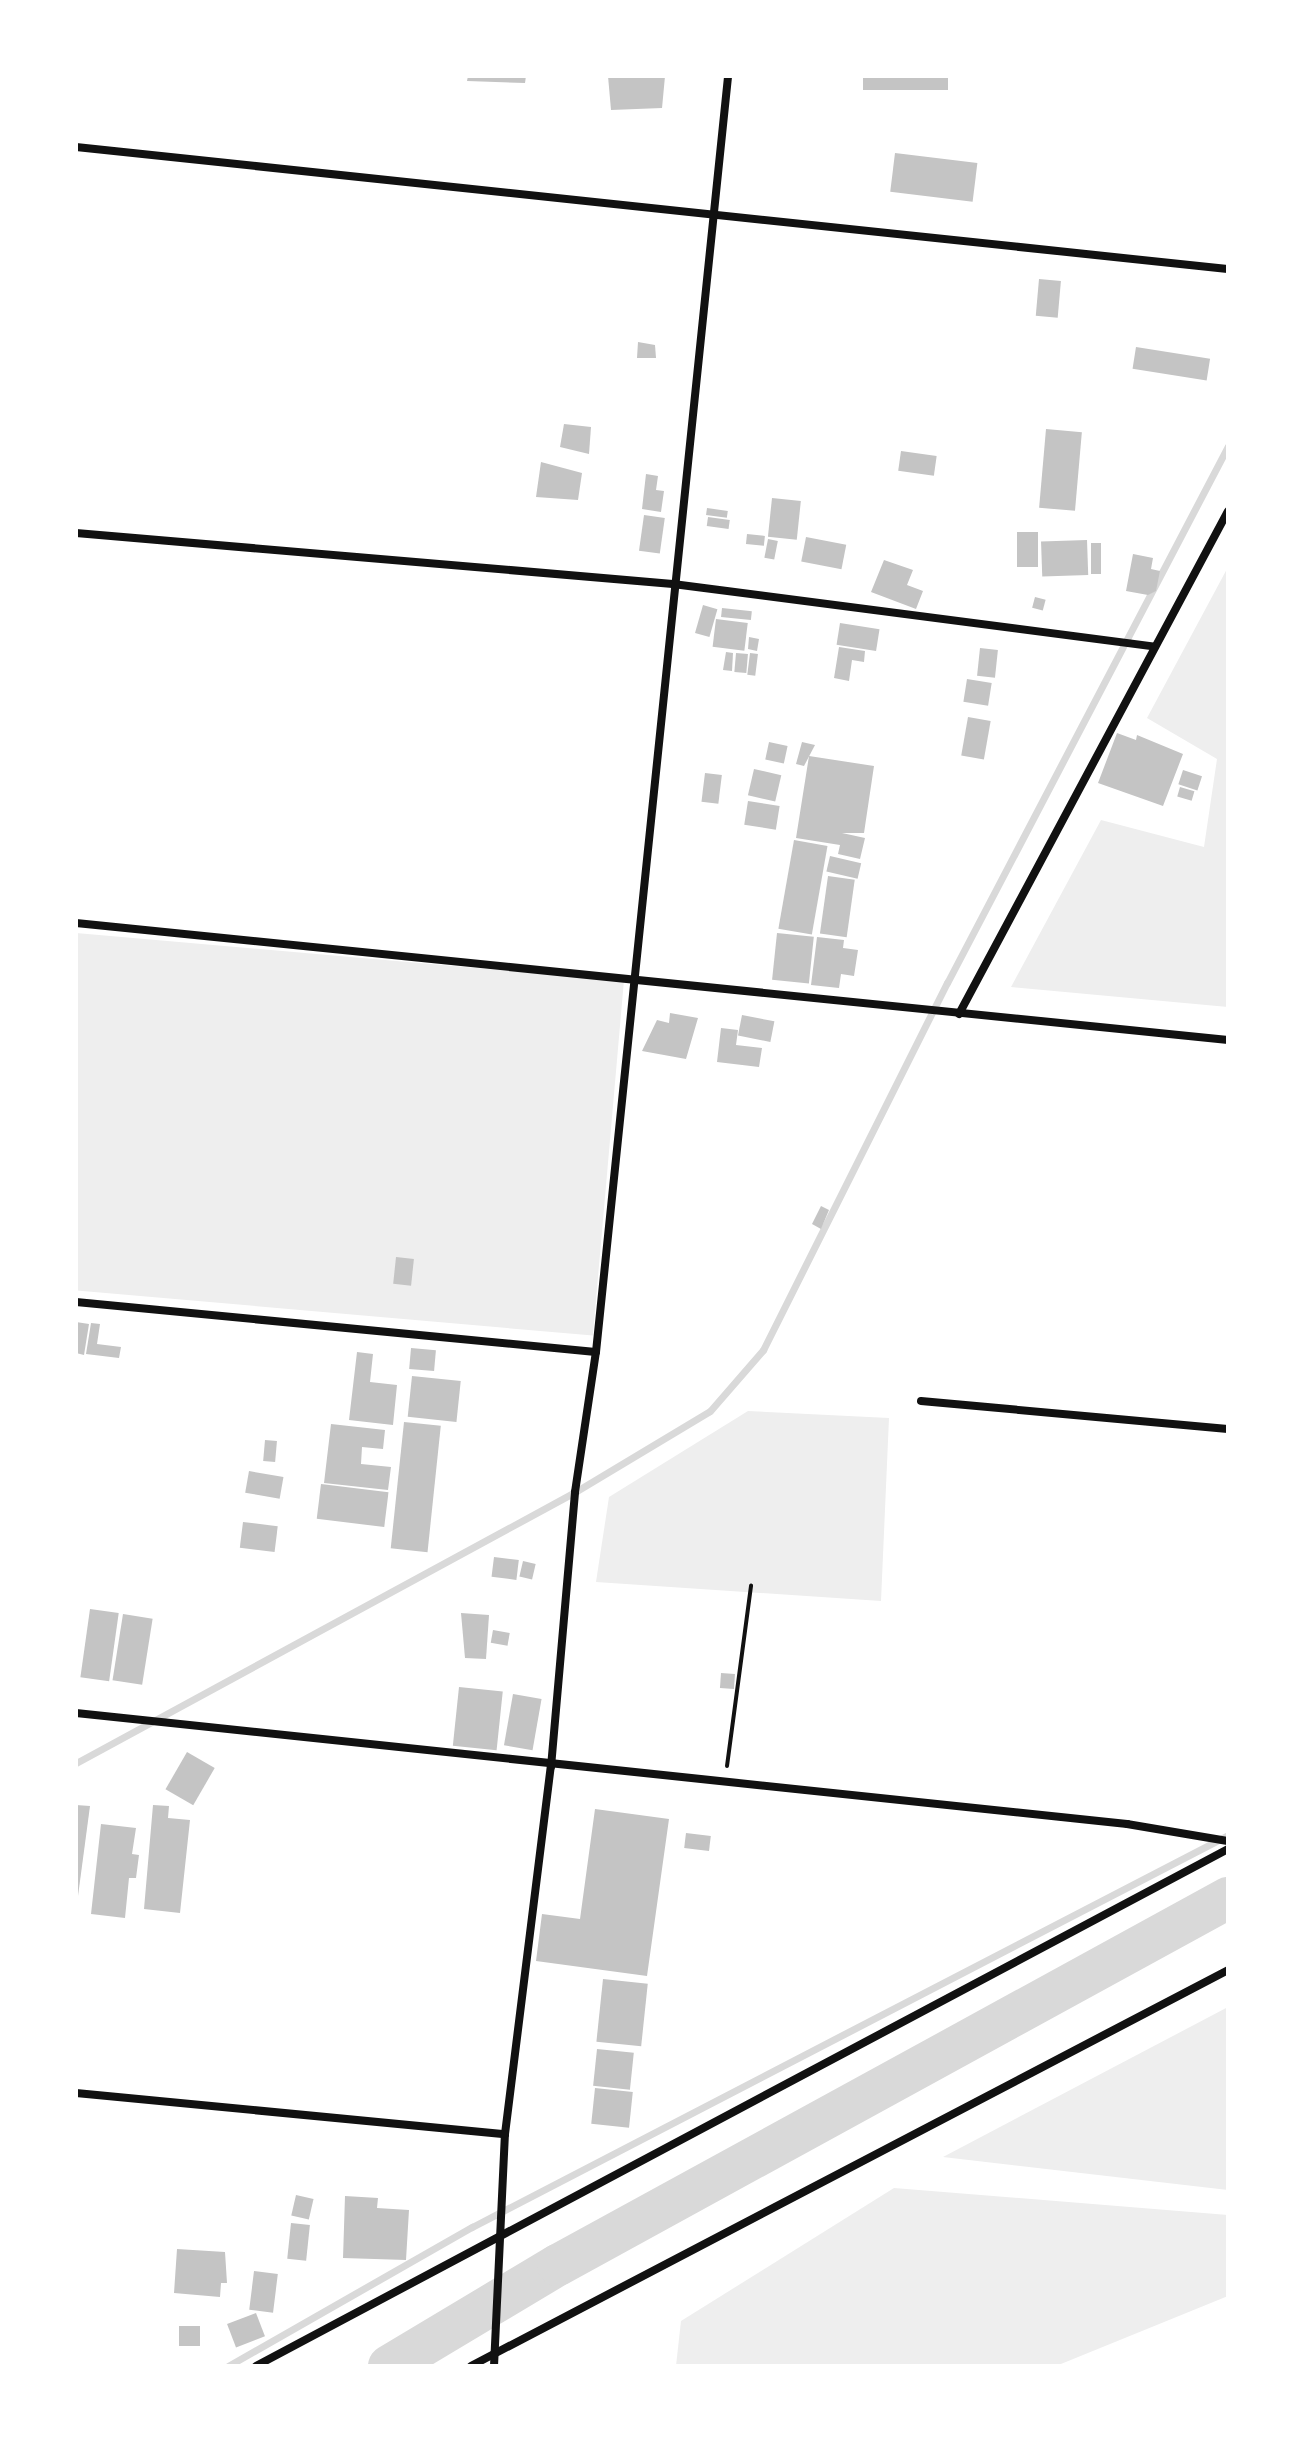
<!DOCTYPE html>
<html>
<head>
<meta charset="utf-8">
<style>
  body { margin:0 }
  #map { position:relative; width:1304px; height:2442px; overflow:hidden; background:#fff; font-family:Ubuntu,sans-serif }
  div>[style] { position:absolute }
  .green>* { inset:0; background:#eee; transform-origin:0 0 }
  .stream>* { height:7px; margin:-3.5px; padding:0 3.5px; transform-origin:3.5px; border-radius:3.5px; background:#d9d9d9 }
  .river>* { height:42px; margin:-21px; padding:0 21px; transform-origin:21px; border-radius:21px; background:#d9d9d9 }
  .building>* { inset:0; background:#c4c4c4; transform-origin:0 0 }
  .path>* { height:4px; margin:-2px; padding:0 2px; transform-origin:2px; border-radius:2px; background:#111 }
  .minor>* { height:8px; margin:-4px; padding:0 4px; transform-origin:4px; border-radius:4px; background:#111 }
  span { translate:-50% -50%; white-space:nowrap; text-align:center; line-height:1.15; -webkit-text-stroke:8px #fff; paint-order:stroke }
  .frame { position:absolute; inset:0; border:78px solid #fff; pointer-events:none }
</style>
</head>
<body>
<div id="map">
  <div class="green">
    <i style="clip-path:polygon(1228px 567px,1228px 1007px,1011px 987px,1101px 820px,1204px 847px,1217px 759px,1147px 718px)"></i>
    <i style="left:76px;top:933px;width:550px;height:356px;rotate:5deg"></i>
    <i style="clip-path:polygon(748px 1411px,889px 1418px,881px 1601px,596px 1582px,609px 1497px)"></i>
    <i style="clip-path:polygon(1228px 2007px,1228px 2190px,943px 2157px)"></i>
    <i style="clip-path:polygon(894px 2188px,1228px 2215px,1228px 2296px,1056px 2366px,676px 2366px,681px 2321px)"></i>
  </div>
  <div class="stream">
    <i style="left:76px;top:1763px;width:568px;rotate:-28.51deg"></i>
    <i style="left:575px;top:1492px;width:157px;rotate:-31deg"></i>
    <i style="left:710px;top:1411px;width:81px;rotate:-49deg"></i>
    <i style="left:763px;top:1350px;width:411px;rotate:-63.4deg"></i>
    <i style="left:947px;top:983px;width:606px;rotate:-62.38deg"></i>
    <i style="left:228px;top:2366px;width:281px;rotate:-29.7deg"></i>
    <i style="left:472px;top:2227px;width:852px;rotate:-27.41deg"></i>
  </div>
  <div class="river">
    <i style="left:389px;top:2366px;width:197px;rotate:-30.9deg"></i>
    <i style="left:558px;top:2265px;width:764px;rotate:-28.71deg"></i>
  </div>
  <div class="building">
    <i style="clip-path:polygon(468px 76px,526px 76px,525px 83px,467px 81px)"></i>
    <i style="clip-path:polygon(608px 76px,665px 76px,662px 108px,611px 110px)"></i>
    <i style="left:863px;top:76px;width:85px;height:14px"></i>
    <i style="left:895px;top:153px;width:83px;height:39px;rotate:7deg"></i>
    <i style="left:1039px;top:279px;width:22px;height:37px;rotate:5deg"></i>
    <i style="clip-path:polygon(638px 342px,655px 345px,656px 358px,637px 358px)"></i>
    <i style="left:1136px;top:347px;width:75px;height:22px;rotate:9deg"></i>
    <i style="clip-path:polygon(564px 424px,591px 427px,589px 454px,560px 447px)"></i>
    <i style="left:1046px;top:429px;width:36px;height:79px;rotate:5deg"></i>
    <i style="left:901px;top:451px;width:36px;height:20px;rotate:8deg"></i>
    <i style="clip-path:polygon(541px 462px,582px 473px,578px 500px,536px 497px)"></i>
    <i style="clip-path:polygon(646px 474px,658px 476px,656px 490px,664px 491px,661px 512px,642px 509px)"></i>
    <i style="left:772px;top:498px;width:29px;height:39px;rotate:6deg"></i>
    <i style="left:707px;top:508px;width:21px;height:7px;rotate:8deg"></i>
    <i style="left:644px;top:515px;width:21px;height:36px;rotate:8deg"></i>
    <i style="left:708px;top:517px;width:22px;height:9px;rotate:8deg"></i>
    <i style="left:1017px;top:532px;width:21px;height:35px"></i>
    <i style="left:747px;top:534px;width:18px;height:10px;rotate:6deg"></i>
    <i style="left:806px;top:537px;width:41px;height:25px;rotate:11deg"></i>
    <i style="left:768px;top:539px;width:10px;height:19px;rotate:11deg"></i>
    <i style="left:1087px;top:540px;width:35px;height:46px;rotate:88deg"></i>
    <i style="left:1101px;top:543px;width:31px;height:10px;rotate:90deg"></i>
    <i style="clip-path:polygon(1133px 554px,1153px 558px,1151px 569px,1160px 571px,1156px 591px,1148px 595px,1126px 591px)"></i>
    <i style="clip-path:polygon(884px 560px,913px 570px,907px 585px,923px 591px,916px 609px,871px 592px)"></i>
    <i style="left:1035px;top:597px;width:11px;height:11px;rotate:15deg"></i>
    <i style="left:703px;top:605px;width:15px;height:29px;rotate:16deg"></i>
    <i style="left:722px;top:608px;width:30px;height:9px;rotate:6deg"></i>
    <i style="left:716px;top:619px;width:32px;height:28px;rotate:7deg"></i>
    <i style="left:840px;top:623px;width:40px;height:22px;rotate:9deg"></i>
    <i style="clip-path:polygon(749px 637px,759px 639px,757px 651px,748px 649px)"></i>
    <i style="clip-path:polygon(839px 647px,865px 651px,864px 662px,852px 660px,849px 681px,834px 678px)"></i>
    <i style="left:980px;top:648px;width:18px;height:28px;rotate:6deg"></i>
    <i style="clip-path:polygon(726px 652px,733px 653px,732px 671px,723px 670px)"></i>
    <i style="left:736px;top:653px;width:12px;height:19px;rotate:5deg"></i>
    <i style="left:750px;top:653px;width:8px;height:22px;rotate:7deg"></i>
    <i style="left:967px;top:679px;width:25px;height:23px;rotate:9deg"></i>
    <i style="left:968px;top:717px;width:23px;height:39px;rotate:10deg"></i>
    <i style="clip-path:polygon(1117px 733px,1136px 740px,1137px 735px,1183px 754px,1163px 806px,1098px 783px)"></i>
    <i style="left:769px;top:742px;width:19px;height:18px;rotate:12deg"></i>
    <i style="clip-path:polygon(802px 742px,815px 745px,804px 766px,796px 764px)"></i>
    <i style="clip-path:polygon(809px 756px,874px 766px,864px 833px,842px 833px,865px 838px,860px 859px,838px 854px,840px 845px,796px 838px)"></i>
    <i style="left:754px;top:769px;width:28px;height:27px;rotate:13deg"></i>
    <i style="left:1183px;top:770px;width:20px;height:15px;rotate:18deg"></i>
    <i style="left:705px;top:773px;width:17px;height:29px;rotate:7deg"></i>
    <i style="left:1180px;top:787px;width:15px;height:10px;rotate:16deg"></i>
    <i style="left:748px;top:801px;width:32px;height:24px;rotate:9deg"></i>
    <i style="left:794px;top:840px;width:34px;height:90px;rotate:10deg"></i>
    <i style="left:830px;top:856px;width:32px;height:16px;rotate:13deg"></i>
    <i style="left:828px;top:876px;width:27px;height:58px;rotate:8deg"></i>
    <i style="left:777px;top:933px;width:37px;height:47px;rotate:6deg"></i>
    <i style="clip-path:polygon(817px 937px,844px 940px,843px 948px,858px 950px,854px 976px,841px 974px,839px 988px,811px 985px)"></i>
    <i style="clip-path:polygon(670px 1013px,698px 1018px,686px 1059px,642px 1051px,657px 1020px,669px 1023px)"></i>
    <i style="left:742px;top:1015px;width:33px;height:21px;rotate:11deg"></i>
    <i style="clip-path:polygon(721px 1028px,738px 1030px,736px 1045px,762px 1048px,759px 1067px,717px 1062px)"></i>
    <i style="clip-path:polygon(821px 1206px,829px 1210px,821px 1229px,812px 1224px)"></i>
    <i style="left:396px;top:1257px;width:18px;height:27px;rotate:6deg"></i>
    <i style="clip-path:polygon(76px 1322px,89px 1324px,84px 1355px,76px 1353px)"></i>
    <i style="clip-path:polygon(91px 1323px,100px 1324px,97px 1344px,121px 1347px,119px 1358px,86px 1354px)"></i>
    <i style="left:411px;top:1348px;width:25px;height:21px;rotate:5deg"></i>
    <i style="clip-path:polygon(357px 1352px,373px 1354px,370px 1382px,397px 1385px,393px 1425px,349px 1420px)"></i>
    <i style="left:412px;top:1376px;width:49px;height:41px;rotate:6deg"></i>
    <i style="left:404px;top:1422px;width:37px;height:127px;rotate:6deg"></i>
    <i style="clip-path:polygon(331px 1424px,385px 1430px,383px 1449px,362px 1447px,361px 1464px,391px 1467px,388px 1490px,324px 1483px)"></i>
    <i style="left:265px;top:1440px;width:12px;height:21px;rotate:5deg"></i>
    <i style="left:249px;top:1471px;width:35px;height:22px;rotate:10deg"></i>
    <i style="left:321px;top:1484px;width:68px;height:35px;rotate:7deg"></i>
    <i style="left:243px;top:1522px;width:35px;height:26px;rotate:7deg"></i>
    <i style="left:494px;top:1557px;width:25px;height:20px;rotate:7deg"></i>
    <i style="left:523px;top:1561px;width:13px;height:16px;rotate:13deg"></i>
    <i style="left:90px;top:1609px;width:29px;height:69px;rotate:8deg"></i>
    <i style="clip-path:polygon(461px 1613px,489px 1615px,486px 1659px,465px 1658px)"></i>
    <i style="left:123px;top:1614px;width:30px;height:67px;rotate:9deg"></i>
    <i style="left:493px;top:1630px;width:17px;height:13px;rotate:10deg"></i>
    <i style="left:721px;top:1673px;width:14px;height:15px;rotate:4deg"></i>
    <i style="left:459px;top:1687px;width:44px;height:59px;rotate:6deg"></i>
    <i style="left:513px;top:1694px;width:29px;height:52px;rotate:10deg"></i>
    <i style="left:187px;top:1752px;width:32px;height:43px;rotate:30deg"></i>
    <i style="clip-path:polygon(76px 1805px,90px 1806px,78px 1896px,76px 1896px)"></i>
    <i style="clip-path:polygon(153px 1805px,169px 1806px,168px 1818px,190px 1820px,180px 1913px,144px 1909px)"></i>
    <i style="clip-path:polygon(595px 1809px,669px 1819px,647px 1976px,536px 1961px,542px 1914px,580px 1919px)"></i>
    <i style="clip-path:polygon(101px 1824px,136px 1828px,132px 1854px,139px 1855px,136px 1878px,129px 1878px,125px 1918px,91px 1914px)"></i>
    <i style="left:686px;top:1833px;width:25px;height:15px;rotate:7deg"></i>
    <i style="left:603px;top:1979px;width:45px;height:63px;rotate:6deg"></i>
    <i style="left:597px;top:2049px;width:37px;height:37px;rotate:6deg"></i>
    <i style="left:595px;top:2088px;width:38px;height:36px;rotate:6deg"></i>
    <i style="left:296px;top:2195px;width:18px;height:21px;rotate:13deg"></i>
    <i style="clip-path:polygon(345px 2196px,378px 2198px,377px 2208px,409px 2210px,406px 2260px,343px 2258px)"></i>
    <i style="left:291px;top:2223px;width:19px;height:36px;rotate:6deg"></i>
    <i style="clip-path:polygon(177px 2249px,225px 2252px,227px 2283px,221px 2283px,220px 2297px,174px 2293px)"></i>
    <i style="left:254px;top:2271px;width:24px;height:39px;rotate:7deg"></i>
    <i style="left:256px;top:2313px;width:25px;height:31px;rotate:69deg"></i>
    <i style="left:179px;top:2326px;width:21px;height:20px"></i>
  </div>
  <div class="path">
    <i style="left:727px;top:1766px;width:182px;rotate:-82.4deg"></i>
  </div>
  <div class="minor">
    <i style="left:76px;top:147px;width:1158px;rotate:6.05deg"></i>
    <i style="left:76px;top:533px;width:599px;rotate:4.88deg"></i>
    <i style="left:673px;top:584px;width:486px;rotate:7.4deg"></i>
    <i style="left:76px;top:923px;width:1158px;rotate:5.8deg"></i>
    <i style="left:959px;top:1014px;width:570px;rotate:-61.86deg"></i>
    <i style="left:76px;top:1302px;width:522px;rotate:5.49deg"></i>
    <i style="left:921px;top:1401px;width:308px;rotate:5.2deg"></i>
    <i style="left:76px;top:1713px;width:1057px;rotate:6.03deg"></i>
    <i style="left:1127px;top:1824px;width:102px;rotate:9.6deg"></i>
    <i style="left:76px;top:2093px;width:431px;rotate:5.5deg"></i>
    <i style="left:256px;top:2366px;width:1101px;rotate:-28.01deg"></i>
    <i style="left:471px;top:2366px;width:854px;rotate:-27.61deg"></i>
    <i style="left:494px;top:2366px;width:232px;rotate:-87.3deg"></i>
    <i style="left:505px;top:2134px;width:370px;rotate:-82.9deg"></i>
    <i style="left:551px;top:1767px;width:276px;rotate:-85deg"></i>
    <i style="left:575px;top:1492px;width:142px;rotate:-81.5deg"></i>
    <i style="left:596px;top:1352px;width:1283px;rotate:-84.09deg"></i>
  </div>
  <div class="frame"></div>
</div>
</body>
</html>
